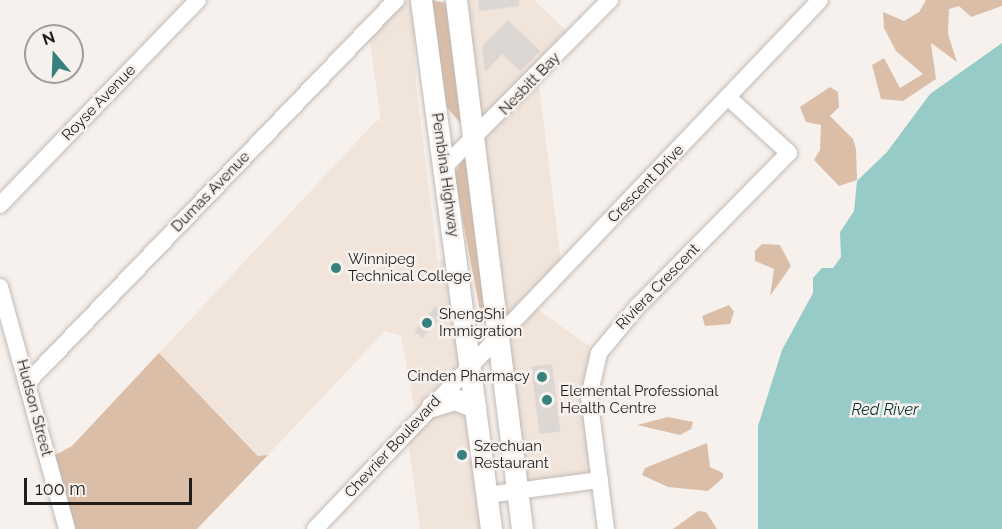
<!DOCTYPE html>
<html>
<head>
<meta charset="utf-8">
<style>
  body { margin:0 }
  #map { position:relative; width:1002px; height:529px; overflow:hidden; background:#f7f1ed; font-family:Raleway,sans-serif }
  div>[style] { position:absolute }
  .built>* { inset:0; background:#f1e4db }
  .green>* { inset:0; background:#dbbea8 }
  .water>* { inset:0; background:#97cbc8 }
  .building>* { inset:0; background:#ddd7d3; transform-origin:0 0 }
  .roads { filter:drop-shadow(0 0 2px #c1bbb7) drop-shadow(0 0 2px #c1bbb7) }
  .minor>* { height:16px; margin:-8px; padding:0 8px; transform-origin:8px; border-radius:8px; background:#fff }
  .major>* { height:21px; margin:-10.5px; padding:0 10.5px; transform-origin:10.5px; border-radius:10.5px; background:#fff }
  .dots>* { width:16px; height:16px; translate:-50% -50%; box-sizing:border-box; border:3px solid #f7f1ed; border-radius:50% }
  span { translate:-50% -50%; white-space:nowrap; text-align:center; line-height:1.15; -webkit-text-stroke:5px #f7f1ed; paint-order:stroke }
  .street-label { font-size:15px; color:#201e1d }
  .poi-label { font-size:15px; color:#201e1d }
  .left { translate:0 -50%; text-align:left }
  .right { translate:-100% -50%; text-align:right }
  .water-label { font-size:16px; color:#003331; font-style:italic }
  .north { position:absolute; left:24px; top:24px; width:60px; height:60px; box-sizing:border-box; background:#f7f1ed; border:2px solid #a19d9a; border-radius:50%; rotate:341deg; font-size:16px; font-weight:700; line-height:24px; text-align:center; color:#201e1d }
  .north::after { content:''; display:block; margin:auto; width:21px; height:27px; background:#37807d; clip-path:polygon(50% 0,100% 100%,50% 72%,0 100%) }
  .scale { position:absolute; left:24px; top:478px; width:168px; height:27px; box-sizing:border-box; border:3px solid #201e1d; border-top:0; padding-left:8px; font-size:18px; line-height:21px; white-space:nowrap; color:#201e1d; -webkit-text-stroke:4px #f7f1ed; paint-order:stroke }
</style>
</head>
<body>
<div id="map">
  <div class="built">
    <i style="clip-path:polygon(456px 0,534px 0,574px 38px,538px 77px,562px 271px,530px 304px,599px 353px,593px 366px,600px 480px,517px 492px)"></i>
    <i style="clip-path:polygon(402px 1px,413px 3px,416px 85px,438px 263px,455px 246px,491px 529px,420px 529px,407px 432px,417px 421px,401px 336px,385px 331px,268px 455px,259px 456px,159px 353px,377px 120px,381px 122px,369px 33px)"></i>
  </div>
  <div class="green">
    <i style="clip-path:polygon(431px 0,446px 3px,462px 125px,444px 104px)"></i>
    <i style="clip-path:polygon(926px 0,1002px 0,1002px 6px,971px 17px,959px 6px,949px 9px,948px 34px,957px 62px,931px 43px,936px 79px,903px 101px,881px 99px,872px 65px,884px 58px,900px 88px,923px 74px,896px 51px,884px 28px,883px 12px,904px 21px,919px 12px)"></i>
    <i style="clip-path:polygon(830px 87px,838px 92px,839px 107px,830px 116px,853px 139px,856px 149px,857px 180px,839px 186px,814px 160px,820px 150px,821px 125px,806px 122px,800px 107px)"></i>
    <i style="clip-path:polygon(467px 154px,486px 321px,482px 321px,454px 174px)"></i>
    <i style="clip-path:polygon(762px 244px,780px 245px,791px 266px,770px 296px,774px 269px,755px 261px,755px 251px)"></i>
    <i style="clip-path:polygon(729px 305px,734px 312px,730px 324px,705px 326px,702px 316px)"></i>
    <i style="clip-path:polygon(159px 353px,258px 456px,268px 455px,197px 529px,67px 529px,48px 459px,72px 446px)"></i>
    <i style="clip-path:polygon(668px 417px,693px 422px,691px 429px,680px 435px,637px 425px)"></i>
    <i style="clip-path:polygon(707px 443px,710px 467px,723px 473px,723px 478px,708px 491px,668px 487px,642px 475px,645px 468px)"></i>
    <i style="clip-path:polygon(698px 511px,706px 512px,717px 529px,673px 529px)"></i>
  </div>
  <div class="water">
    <i style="clip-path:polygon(1002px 43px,1002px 529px,758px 529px,758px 426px,782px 350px,813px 293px,813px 278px,822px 268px,833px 268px,841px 257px,840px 232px,854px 211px,857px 181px,887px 152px,930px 94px)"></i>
  </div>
  <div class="building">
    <i style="clip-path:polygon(478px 0,519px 0,519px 6px,479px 11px)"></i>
    <i style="clip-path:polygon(508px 20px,540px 51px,520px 71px,502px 54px,485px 72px,482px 46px)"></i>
    <i style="left:436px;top:306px;width:11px;height:33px;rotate:41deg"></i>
    <i style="left:552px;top:364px;width:68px;height:21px;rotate:83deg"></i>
  </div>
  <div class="roads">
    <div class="minor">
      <i style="left:446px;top:165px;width:233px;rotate:-45.2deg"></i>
      <i style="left:0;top:205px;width:285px;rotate:-46deg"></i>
      <i style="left:0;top:287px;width:251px;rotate:74.5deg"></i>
      <i style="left:27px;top:383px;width:532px;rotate:-46.07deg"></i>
      <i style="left:487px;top:495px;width:114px;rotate:-7.6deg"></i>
      <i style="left:315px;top:529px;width:731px;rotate:-46.33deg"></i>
      <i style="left:606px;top:529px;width:133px;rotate:-97.3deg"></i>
      <i style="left:589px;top:397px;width:45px;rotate:-77.2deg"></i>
      <i style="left:599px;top:353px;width:60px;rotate:-50.4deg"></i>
      <i style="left:637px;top:307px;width:216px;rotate:-45.4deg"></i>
      <i style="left:789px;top:153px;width:81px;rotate:-137.5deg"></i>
    </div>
    <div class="major">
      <i style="left:421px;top:0;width:534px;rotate:82.46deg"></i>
      <i style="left:456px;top:0;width:533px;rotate:82.89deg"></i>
      <i style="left:432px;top:406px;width:24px;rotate:-17deg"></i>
      <i style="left:455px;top:399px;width:22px;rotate:22deg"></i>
    </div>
  </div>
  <div class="dots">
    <i style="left:336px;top:268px;background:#37807d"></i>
    <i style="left:427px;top:323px;background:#37807d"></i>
    <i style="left:542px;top:377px;background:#37807d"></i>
    <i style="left:547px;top:400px;background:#37807d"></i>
    <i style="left:462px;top:455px;background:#37807d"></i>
  </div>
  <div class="street-label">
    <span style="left:530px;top:84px;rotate:-46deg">Nesbitt Bay</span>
    <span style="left:99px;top:103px;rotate:-46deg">Royse Avenue</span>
    <span style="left:445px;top:175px;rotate:82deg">Pembina Highway</span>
    <span style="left:646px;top:184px;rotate:-46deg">Crescent Drive</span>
    <span style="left:211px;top:192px;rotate:-46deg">Dumas Avenue</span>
    <span style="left:658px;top:287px;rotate:-46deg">Riviera Crescent</span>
    <span style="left:34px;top:408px;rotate:75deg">Hudson Street</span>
    <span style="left:393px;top:447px;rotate:-47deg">Chevrier Boulevard</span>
  </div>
  <div class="poi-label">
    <span class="left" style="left:348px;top:268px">Winnipeg<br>Technical College</span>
    <span class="left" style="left:439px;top:323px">ShengShi<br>Immigration</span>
    <span class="right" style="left:530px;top:377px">Cinden Pharmacy</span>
    <span class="left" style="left:560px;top:400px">Elemental Professional<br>Health Centre</span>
    <span class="left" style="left:474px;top:455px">Szechuan<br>Restaurant</span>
  </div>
  <div class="water-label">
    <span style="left:885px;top:410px">Red River</span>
  </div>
  <div class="north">N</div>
  <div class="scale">100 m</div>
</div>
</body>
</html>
